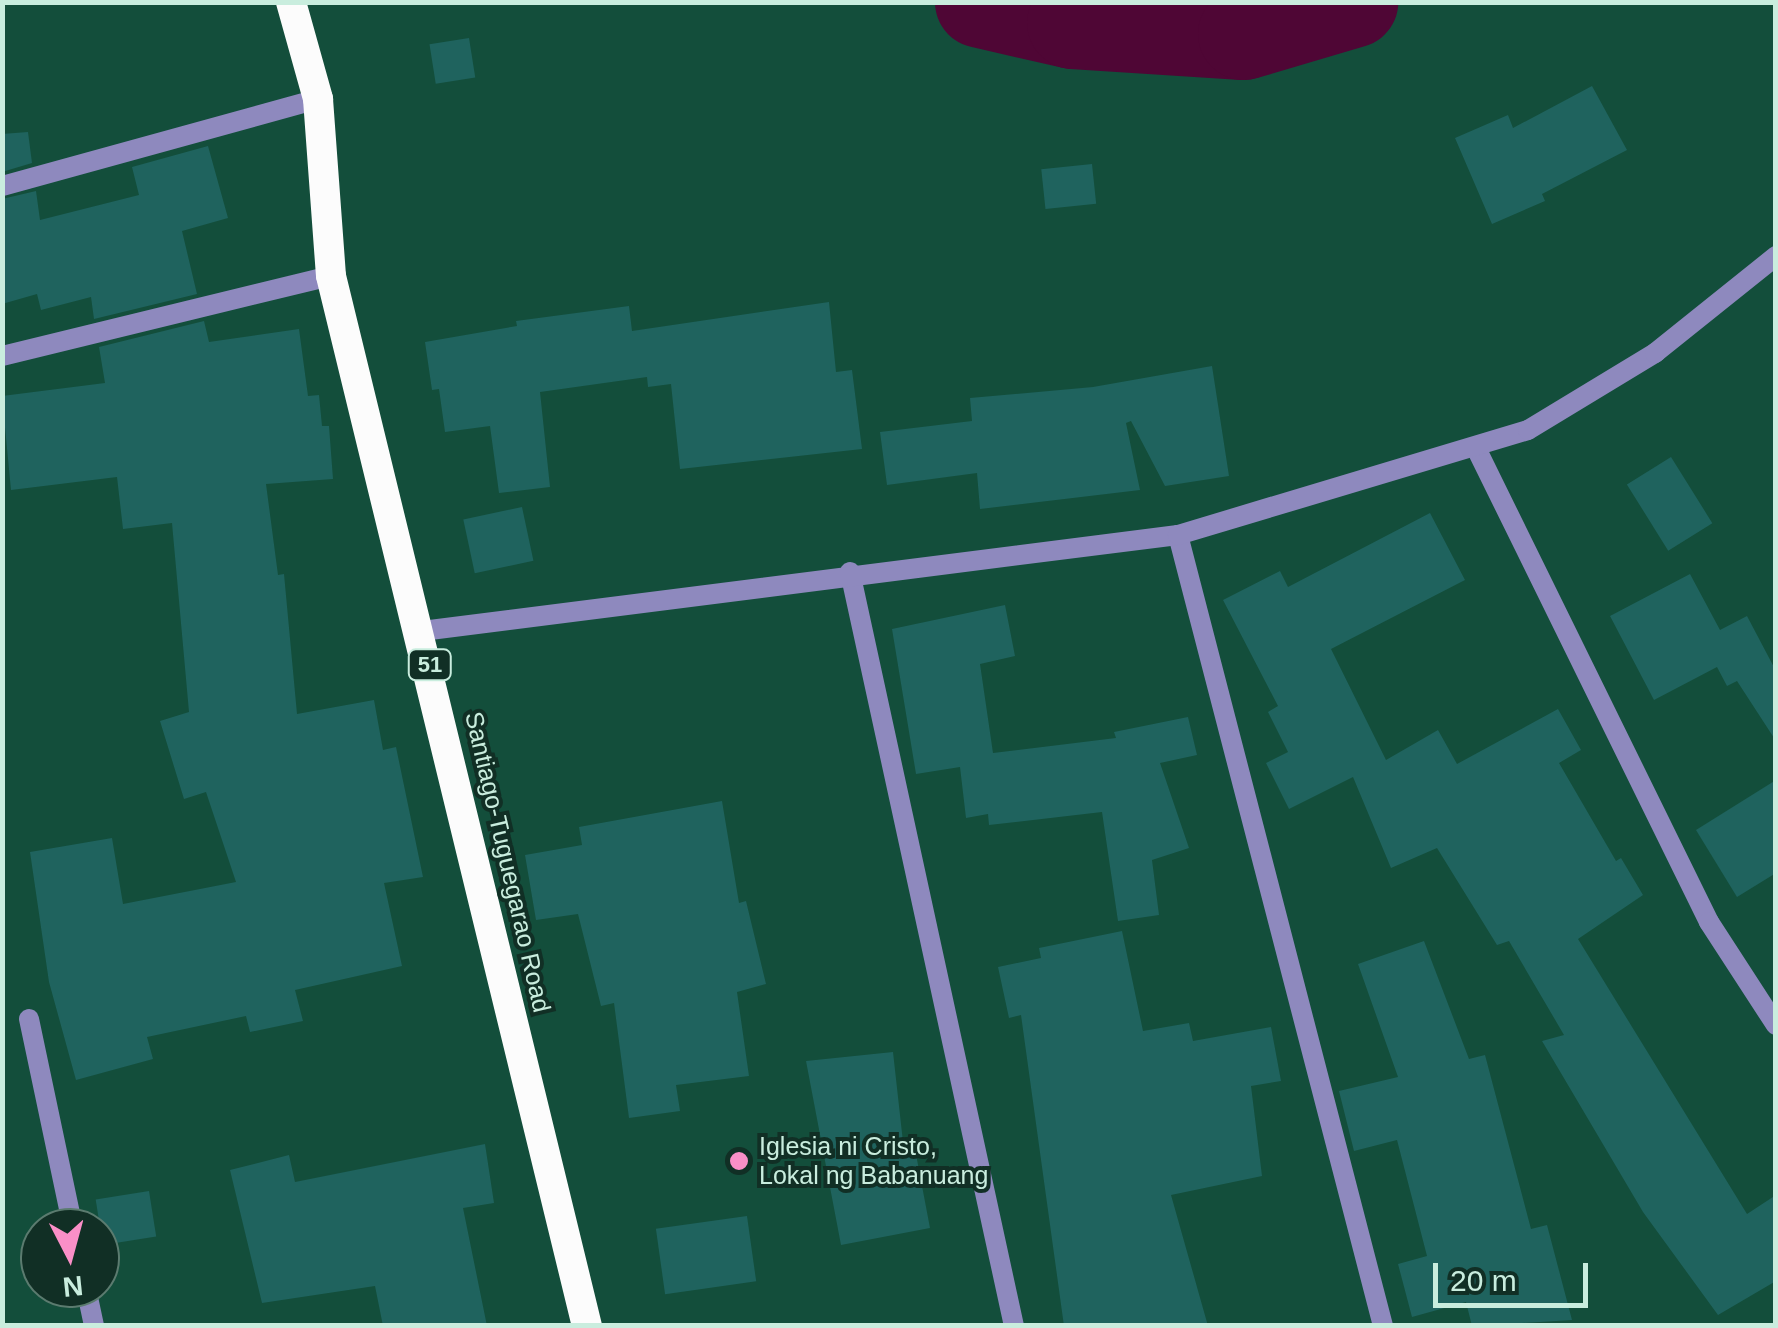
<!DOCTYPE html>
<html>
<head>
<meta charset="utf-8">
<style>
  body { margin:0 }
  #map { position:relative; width:1778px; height:1328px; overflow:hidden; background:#134e3b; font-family:Helvetica,sans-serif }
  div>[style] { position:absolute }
  .river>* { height:92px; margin:-46px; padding:0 46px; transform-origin:46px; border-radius:46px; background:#4f0635 }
  .building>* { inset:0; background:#1f635e; transform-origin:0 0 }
  .street>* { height:20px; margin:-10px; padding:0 10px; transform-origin:10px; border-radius:10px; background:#8e89be }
  .highway>* { height:30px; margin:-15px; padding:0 15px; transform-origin:15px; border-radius:15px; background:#fcfcfc }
  .dots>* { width:28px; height:28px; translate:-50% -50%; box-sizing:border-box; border:5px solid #112f25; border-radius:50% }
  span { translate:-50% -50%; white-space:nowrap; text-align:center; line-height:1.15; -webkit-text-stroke:8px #112f25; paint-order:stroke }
  .shield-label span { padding:2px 8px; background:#112f25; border:2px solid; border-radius:8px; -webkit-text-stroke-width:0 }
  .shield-label { font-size:22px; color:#c9edde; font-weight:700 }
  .street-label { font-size:25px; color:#c9edde }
  .poi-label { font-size:25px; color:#c9edde }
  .left { translate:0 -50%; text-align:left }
  .frame { position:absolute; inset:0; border:5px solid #c9edde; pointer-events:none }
  .north { position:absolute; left:20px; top:1208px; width:100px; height:100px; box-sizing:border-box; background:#112f25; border:2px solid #5b7b6f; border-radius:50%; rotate:174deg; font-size:28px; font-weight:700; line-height:40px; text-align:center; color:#c9edde }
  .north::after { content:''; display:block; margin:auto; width:35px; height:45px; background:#fa8fc7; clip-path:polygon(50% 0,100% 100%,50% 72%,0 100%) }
  .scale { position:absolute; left:1433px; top:1263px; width:155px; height:45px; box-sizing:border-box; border:5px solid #c9edde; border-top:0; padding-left:12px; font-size:30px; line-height:35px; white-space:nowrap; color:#c9edde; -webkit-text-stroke:8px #112f25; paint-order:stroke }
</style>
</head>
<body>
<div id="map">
  <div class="river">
    <i style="left:981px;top:2px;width:94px;rotate:12.9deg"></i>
    <i style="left:1073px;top:23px;width:171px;rotate:3.7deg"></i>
    <i style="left:1244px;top:34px;width:113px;rotate:-16.5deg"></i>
  </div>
  <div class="building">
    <i style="left:469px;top:38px;width:40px;height:40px;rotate:81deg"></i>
    <i style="clip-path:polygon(1592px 86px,1627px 150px,1542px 194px,1545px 201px,1492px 224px,1455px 138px,1508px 115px,1513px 128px)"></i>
    <i style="clip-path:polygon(28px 132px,32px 163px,2px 172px,2px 134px)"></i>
    <i style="clip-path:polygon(208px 146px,228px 218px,182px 231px,197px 294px,94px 319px,91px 297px,41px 310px,37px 294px,2px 304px,2px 199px,36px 191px,40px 220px,139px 195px,132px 167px)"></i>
    <i style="left:1092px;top:164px;width:40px;height:51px;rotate:84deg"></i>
    <i style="clip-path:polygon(829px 302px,836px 372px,852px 370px,862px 449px,680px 469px,671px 384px,648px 387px,647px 377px,540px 392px,550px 487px,499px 493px,490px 426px,445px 432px,439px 389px,432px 390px,425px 342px,517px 326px,516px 321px,629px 306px,632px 331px)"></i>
    <i style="clip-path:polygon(204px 321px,209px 342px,299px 329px,308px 396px,319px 395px,322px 426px,329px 426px,333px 479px,266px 484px,278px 575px,284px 574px,297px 714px,374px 700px,383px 750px,396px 747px,423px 877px,384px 883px,402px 966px,295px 990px,303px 1021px,250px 1032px,246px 1016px,147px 1037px,153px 1059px,76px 1080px,49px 982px,30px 852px,112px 838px,123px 904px,236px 882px,206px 792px,184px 799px,160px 721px,189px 712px,172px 523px,123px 529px,117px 477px,11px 490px,2px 396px,105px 383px,99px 347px)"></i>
    <i style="clip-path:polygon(1212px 366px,1229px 476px,1165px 486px,1131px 421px,1126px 423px,1140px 490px,980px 509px,977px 473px,887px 485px,880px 432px,972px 421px,970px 398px,1093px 387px)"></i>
    <i style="left:1671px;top:457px;width:78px;height:52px;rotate:58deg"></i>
    <i style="left:522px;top:507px;width:55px;height:60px;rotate:78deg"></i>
    <i style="clip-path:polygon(1430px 513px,1465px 580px,1331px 649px,1386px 760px,1438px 730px,1457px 764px,1558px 709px,1581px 750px,1559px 763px,1616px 861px,1621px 858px,1643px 895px,1578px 939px,1747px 1214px,1776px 1195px,1776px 1281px,1718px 1315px,1643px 1212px,1542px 1041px,1564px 1035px,1509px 941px,1497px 945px,1437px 848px,1391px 868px,1353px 777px,1289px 809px,1266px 763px,1288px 752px,1268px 712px,1278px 706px,1223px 600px,1280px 571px,1288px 587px)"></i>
    <i style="clip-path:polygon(1690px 574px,1720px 630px,1747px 616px,1776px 671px,1776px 741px,1737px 681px,1727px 686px,1717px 667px,1654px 700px,1610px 616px)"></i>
    <i style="clip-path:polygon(1005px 605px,1015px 656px,980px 664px,993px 753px,1116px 738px,1114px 732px,1188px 717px,1197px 755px,1160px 763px,1189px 848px,1152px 860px,1159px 915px,1118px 921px,1102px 812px,989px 825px,988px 814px,966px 818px,960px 767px,916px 774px,892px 629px)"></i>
    <i style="clip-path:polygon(1776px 780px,1776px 873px,1737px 897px,1696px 830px)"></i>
    <i style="clip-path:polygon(722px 801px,739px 903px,746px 901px,766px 984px,737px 992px,749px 1076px,676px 1085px,680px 1111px,629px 1118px,614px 1003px,601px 1006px,578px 914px,536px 920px,525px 855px,582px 845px,579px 827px)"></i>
    <i style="clip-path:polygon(1122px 931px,1143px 1031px,1189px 1023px,1193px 1041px,1271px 1027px,1281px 1081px,1251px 1086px,1262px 1176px,1171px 1195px,1208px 1326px,1064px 1326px,1021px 1015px,1009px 1018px,998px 967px,1041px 958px,1039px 948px)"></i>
    <i style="clip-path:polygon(1424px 941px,1469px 1059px,1485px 1055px,1531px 1229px,1547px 1225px,1572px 1320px,1472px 1326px,1466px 1302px,1412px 1317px,1398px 1264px,1427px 1256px,1397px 1140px,1354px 1151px,1339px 1091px,1398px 1077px,1358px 964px)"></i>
    <i style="clip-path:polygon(893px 1052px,904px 1151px,915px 1149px,930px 1228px,841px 1245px,806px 1061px)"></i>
    <i style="clip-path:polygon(485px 1144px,494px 1203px,463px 1208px,487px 1326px,383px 1326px,375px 1286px,262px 1303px,230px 1170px,289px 1155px,295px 1182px)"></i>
    <i style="left:149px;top:1191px;width:46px;height:54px;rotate:81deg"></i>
    <i style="left:747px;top:1216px;width:66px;height:92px;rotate:82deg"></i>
  </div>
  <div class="street">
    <i style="left:2px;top:186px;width:328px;rotate:-15.4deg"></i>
    <i style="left:2px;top:356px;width:339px;rotate:-13.7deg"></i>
    <i style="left:1476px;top:448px;width:528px;rotate:63.82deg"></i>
    <i style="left:1709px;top:922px;width:123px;rotate:57deg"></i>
    <i style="left:1178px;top:535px;width:817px;rotate:75.47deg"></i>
    <i style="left:850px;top:572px;width:772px;rotate:77.73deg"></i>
    <i style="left:422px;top:631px;width:762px;rotate:-7.24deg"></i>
    <i style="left:1178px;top:535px;width:365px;rotate:-16.7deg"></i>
    <i style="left:1528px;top:430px;width:149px;rotate:-31.2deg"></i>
    <i style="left:1655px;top:353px;width:155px;rotate:-38.7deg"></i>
    <i style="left:29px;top:1019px;width:214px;rotate:78.1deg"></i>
    <i style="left:86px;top:1288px;width:39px;rotate:78deg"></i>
  </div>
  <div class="highway">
    <i style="left:291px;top:2px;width:101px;rotate:74.4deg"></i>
    <i style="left:318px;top:99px;width:177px;rotate:85.8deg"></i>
    <i style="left:331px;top:276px;width:1081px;rotate:76.3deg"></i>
  </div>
  <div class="dots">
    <i style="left:739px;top:1161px;background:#fa8fc7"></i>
  </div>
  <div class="shield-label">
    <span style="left:430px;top:665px">51</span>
  </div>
  <div class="street-label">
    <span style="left:508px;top:862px;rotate:77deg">Santiago-Tuguegarao Road</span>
  </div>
  <div class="poi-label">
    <span class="left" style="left:759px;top:1161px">Iglesia ni Cristo,<br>Lokal ng Babanuang</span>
  </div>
  <div class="frame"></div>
  <div class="north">N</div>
  <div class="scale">20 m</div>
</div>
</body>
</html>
